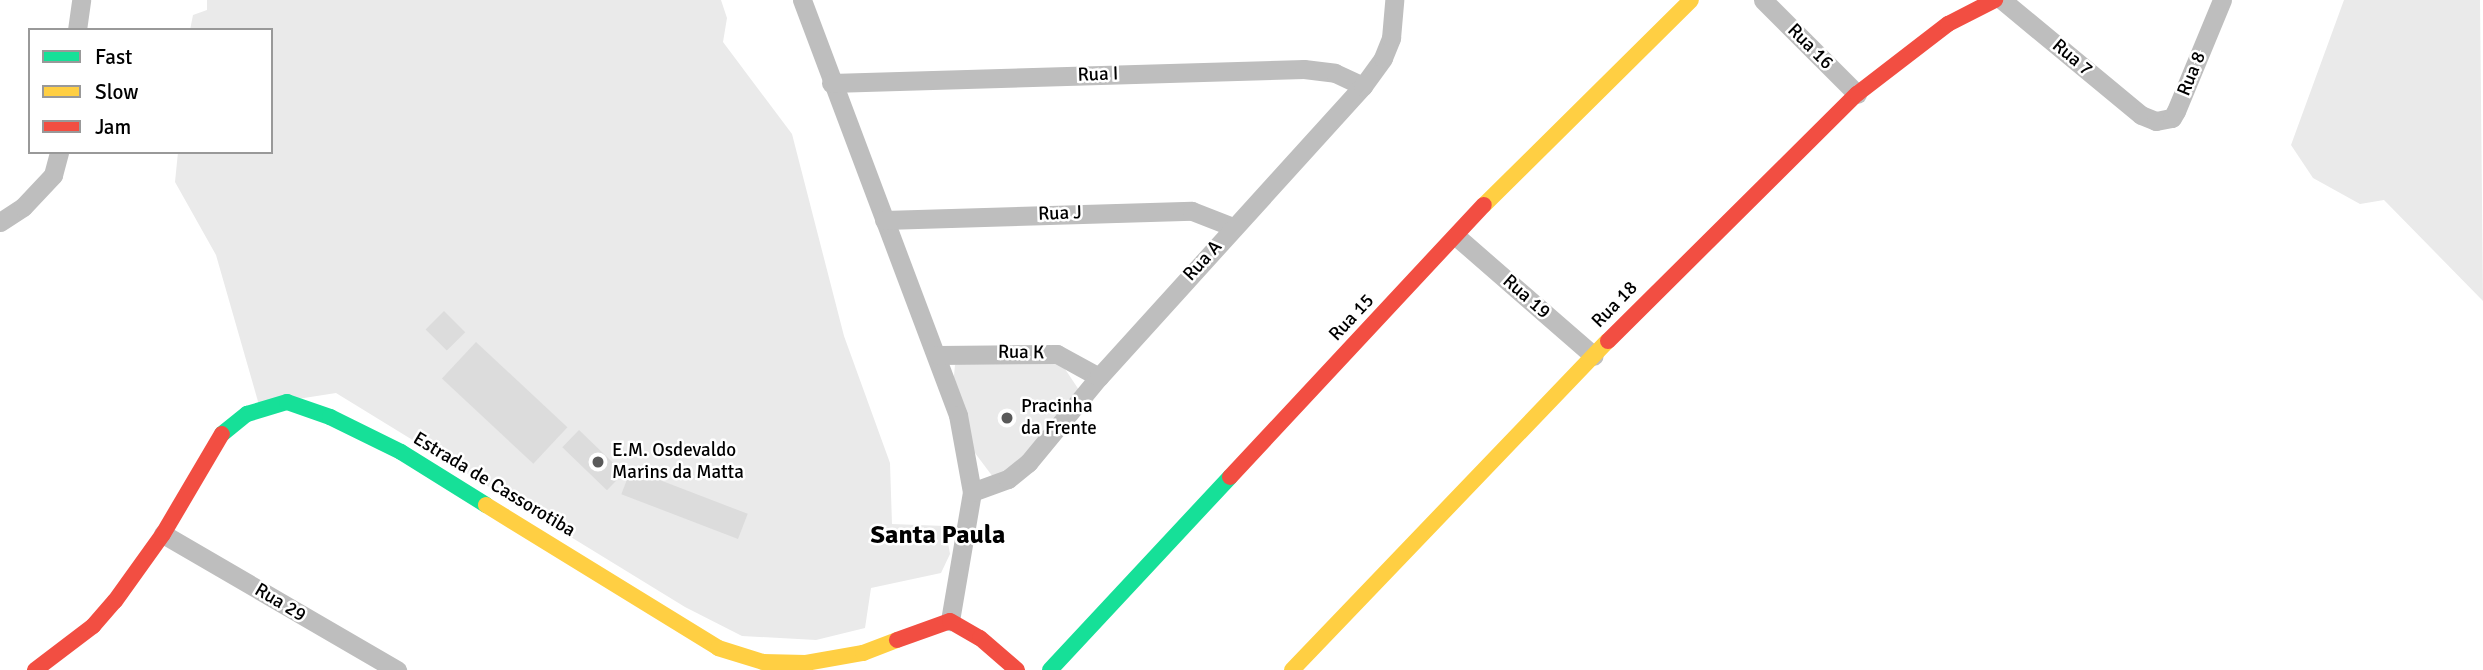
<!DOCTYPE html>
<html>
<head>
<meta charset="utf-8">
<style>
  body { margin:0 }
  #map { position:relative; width:2483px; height:670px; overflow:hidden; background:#fff; font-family:Signika,sans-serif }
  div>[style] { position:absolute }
  .green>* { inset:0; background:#eaeaea }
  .building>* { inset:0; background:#dcdcdc; transform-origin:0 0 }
  .street>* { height:19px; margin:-9.5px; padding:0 9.5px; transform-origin:9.5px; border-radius:9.5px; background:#bebebe }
  .fast>* { height:16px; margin:-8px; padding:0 8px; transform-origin:8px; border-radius:8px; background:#16e098 }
  .slow>* { height:16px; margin:-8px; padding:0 8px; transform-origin:8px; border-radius:8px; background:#ffcf43 }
  .jam>* { height:16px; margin:-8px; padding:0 8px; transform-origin:8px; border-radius:8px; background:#f24e42 }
  .dots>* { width:19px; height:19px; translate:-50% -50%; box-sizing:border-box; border:4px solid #fff; border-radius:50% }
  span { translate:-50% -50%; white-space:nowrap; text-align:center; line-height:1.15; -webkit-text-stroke:5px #fff; paint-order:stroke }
  .street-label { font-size:19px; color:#000 }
  .poi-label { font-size:19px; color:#000 }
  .left { translate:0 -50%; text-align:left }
  .district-label { font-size:26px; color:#000; font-weight:700 }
  .legend { position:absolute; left:28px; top:28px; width:245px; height:126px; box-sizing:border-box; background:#fff; border:2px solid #999; margin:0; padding:9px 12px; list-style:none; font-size:21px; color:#000 }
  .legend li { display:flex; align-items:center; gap:14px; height:35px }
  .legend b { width:35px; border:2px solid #999 }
</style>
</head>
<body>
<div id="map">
  <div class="green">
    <i style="clip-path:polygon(207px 0,721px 0,727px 18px,723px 42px,792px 134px,844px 336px,890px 463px,892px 524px,945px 526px,950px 554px,941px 573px,871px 588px,865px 628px,816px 640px,742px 636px,685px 607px,336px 393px,259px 405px,216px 255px,175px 182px,178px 152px,271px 152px,271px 30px,190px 30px,193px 15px,207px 10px)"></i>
    <i style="clip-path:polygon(2344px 0,2480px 0,2483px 301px,2384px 200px,2360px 204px,2313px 178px,2291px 145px)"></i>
    <i style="clip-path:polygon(965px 358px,1061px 363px,1079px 390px,1011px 474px,993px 477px,972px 449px,953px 386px,955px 365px)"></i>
  </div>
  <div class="building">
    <i style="left:444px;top:311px;width:30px;height:26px;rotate:45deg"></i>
    <i style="left:476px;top:342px;width:125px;height:50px;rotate:43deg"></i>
    <i style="left:579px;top:430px;width:62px;height:24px;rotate:44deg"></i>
    <i style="left:631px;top:469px;width:125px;height:27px;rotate:21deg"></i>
  </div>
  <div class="street">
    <i style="left:802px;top:0;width:443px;rotate:69.4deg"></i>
    <i style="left:958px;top:415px;width:78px;rotate:79.7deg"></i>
    <i style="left:972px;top:492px;width:131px;rotate:99.7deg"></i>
    <i style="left:1763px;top:0;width:133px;rotate:45deg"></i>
    <i style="left:2002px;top:0;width:180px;rotate:39.6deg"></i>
    <i style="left:2141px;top:115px;width:16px;rotate:22deg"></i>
    <i style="left:2156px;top:121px;width:16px;rotate:-11deg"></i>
    <i style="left:2172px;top:118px;width:8px;rotate:-60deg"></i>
    <i style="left:2176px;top:111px;width:120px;rotate:-67.5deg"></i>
    <i style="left:77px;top:30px;width:30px;rotate:-82deg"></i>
    <i style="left:831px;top:83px;width:473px;rotate:-1.7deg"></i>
    <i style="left:1304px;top:69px;width:31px;rotate:7deg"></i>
    <i style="left:1335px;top:73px;width:31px;rotate:25deg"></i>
    <i style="left:884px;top:220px;width:308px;rotate:-1.7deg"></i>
    <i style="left:1192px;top:211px;width:44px;rotate:21.3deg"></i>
    <i style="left:0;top:222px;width:27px;rotate:-33deg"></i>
    <i style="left:23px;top:207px;width:44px;rotate:-46.8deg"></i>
    <i style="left:53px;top:175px;width:24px;rotate:-75deg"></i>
    <i style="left:1457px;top:237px;width:181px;rotate:41deg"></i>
    <i style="left:938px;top:355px;width:119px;rotate:-0.5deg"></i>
    <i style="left:1057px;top:354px;width:48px;rotate:28.7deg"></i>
    <i style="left:972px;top:492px;width:38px;rotate:-20deg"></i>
    <i style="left:1008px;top:479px;width:26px;rotate:-39deg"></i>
    <i style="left:1028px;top:463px;width:112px;rotate:-50.5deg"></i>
    <i style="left:1099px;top:377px;width:393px;rotate:-47.8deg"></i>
    <i style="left:1363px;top:86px;width:34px;rotate:-54deg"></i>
    <i style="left:1383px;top:58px;width:22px;rotate:-68deg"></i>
    <i style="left:1391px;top:38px;width:38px;rotate:-85deg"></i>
    <i style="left:163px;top:534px;width:271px;rotate:30.2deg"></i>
  </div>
  <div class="fast">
    <i style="left:222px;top:434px;width:32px;rotate:-39deg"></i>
    <i style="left:247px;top:414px;width:42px;rotate:-16.7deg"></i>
    <i style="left:287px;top:402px;width:46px;rotate:19.2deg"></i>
    <i style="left:330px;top:417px;width:79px;rotate:26.2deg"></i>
    <i style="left:401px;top:452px;width:100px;rotate:31.9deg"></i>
    <i style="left:1050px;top:670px;width:264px;rotate:-47deg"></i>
  </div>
  <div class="slow">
    <i style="left:1484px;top:205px;width:291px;rotate:-44.7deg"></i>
    <i style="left:486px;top:505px;width:273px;rotate:31.6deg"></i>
    <i style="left:718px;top:648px;width:47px;rotate:17.3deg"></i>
    <i style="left:763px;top:662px;width:43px;rotate:1.3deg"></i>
    <i style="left:806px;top:663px;width:58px;rotate:-10deg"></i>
    <i style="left:863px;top:653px;width:36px;rotate:-21deg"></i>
    <i style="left:1292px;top:670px;width:456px;rotate:-46.2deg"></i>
  </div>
  <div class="jam">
    <i style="left:1608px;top:341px;width:351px;rotate:-44.8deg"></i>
    <i style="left:1857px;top:94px;width:115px;rotate:-37.6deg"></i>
    <i style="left:1948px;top:24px;width:53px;rotate:-27.1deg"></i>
    <i style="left:1230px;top:477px;width:372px;rotate:-47deg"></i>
    <i style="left:897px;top:640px;width:56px;rotate:-19.7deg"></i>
    <i style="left:950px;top:621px;width:34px;rotate:30deg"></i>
    <i style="left:980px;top:638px;width:49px;rotate:40.9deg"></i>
    <i style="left:35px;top:670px;width:73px;rotate:-37.2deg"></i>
    <i style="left:93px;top:626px;width:33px;rotate:-49deg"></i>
    <i style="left:115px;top:601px;width:82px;rotate:-54.4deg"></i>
    <i style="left:163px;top:534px;width:116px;rotate:-59.5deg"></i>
  </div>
  <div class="dots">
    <i style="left:1007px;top:418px;background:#595959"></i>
    <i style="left:598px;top:462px;background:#595959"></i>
  </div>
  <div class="street-label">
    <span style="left:1810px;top:47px;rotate:45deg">Rua 16</span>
    <span style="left:2072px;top:58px;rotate:40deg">Rua 7</span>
    <span style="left:2192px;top:74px;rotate:-68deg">Rua 8</span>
    <span style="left:1098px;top:75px;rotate:-2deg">Rua I</span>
    <span style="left:1060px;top:214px;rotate:-2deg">Rua J</span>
    <span style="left:1203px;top:261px;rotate:-48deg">Rua A</span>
    <span style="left:1526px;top:297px;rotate:41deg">Rua 19</span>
    <span style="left:1615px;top:305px;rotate:-46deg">Rua 18</span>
    <span style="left:1352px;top:318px;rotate:-47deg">Rua 15</span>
    <span style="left:1021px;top:353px;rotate:1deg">Rua K</span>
    <span style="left:494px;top:485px;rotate:31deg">Estrada de Cassorotiba</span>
    <span style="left:280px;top:603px;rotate:31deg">Rua 29</span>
  </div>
  <div class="poi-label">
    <span class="left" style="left:1021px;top:418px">Pracinha<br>da Frente</span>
    <span class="left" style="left:612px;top:462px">E.M. Osdevaldo<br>Marins da Matta</span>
  </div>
  <div class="district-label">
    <span style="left:938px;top:536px">Santa Paula</span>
  </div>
  <ul class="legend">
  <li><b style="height:9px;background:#16e098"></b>Fast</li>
  <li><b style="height:9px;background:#ffcf43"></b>Slow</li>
  <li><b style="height:9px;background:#f24e42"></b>Jam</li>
  </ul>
</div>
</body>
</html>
